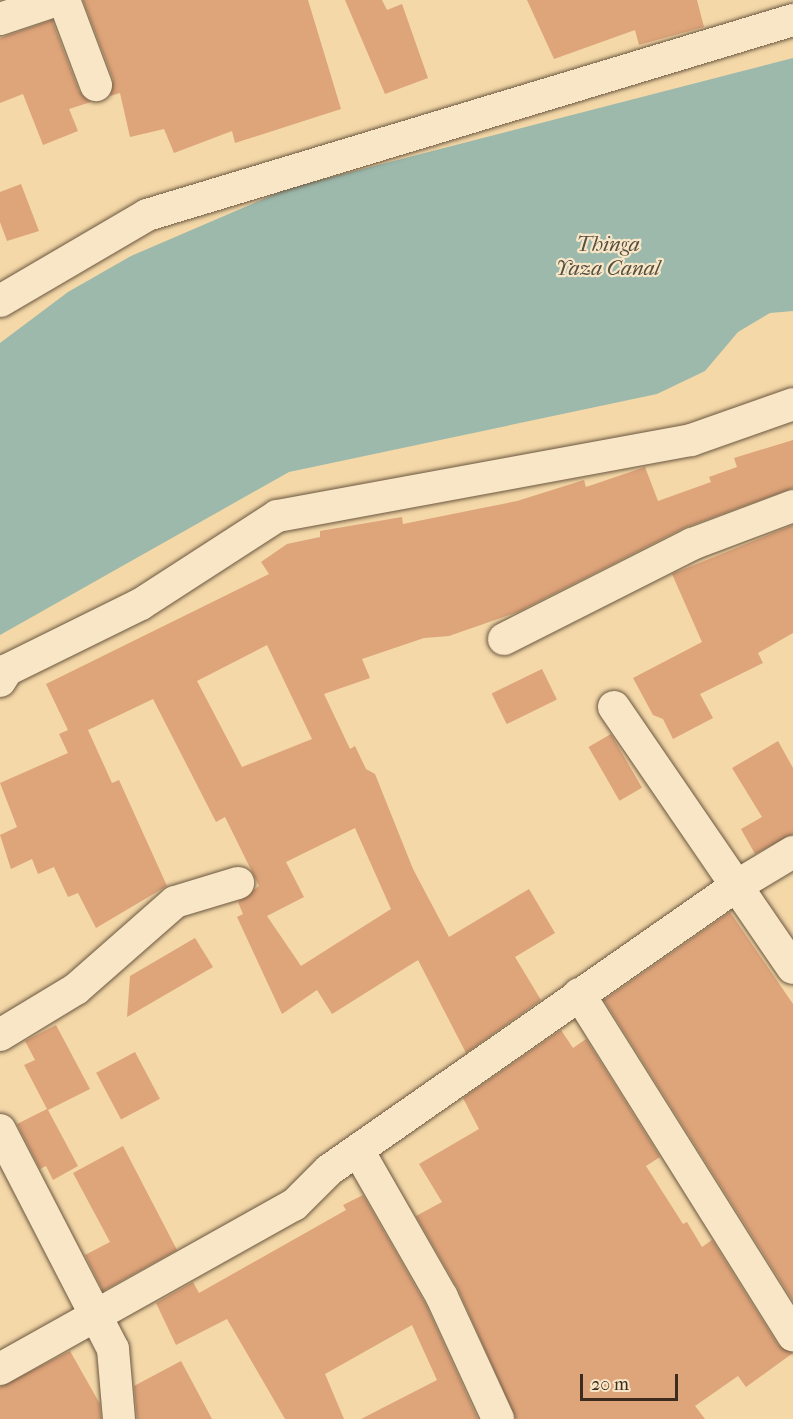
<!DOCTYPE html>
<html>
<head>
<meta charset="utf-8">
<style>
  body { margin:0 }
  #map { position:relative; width:793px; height:1419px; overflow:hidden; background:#f4d8a8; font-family:"IM FELL French Canon",serif }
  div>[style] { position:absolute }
  .water>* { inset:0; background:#9cb9ac }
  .building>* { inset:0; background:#dea47a; transform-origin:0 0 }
  .roads { filter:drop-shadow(0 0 2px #6b5740) drop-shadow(0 0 2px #6b5740) }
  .street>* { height:32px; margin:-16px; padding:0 16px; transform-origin:16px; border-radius:16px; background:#f8e6c6 }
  span { translate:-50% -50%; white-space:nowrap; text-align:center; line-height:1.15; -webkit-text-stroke:4.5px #f8e6c6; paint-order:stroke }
  .water-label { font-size:21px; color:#554f41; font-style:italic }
  .scale { position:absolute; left:580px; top:1374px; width:98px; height:27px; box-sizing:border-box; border:3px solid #3d2c1d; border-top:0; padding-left:8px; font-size:18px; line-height:21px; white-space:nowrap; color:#3d2c1d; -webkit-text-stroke:4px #f8e6c6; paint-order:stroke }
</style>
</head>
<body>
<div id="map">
  <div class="water">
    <i style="clip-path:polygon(793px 58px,793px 311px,770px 313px,738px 332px,705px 371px,657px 394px,289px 472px,0 635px,0 343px,68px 292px,131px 256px,289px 188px)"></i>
  </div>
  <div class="building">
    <i style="clip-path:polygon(83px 0,308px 0,341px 109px,235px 143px,232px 131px,174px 153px,164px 129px,130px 137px,120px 93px,110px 96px,113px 79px)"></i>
    <i style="clip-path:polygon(345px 0,382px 0,387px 10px,402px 4px,428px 78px,385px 94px)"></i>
    <i style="clip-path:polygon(527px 0,697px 0,704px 27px,639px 45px,635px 30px,554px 59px)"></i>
    <i style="clip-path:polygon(52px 20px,79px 91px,91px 102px,69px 109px,78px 131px,43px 145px,23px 94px,0 103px,0 38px)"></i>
    <i style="clip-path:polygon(21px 184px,39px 231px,7px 241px,0 222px,0 192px)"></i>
    <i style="clip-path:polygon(evenodd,793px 440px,793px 488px,684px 528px,518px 612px,449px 636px,424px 638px,362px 659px,370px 678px,324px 694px,350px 749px,355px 746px,366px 769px,375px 774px,413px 869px,449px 937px,529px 889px,555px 933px,515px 957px,541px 1000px,466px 1053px,418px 960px,332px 1014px,317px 990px,282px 1014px,237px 917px,243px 914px,238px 902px,259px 886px,225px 817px,216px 822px,153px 699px,88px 730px,112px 783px,119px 780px,167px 886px,96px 928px,78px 893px,68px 897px,54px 867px,38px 874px,32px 859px,11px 869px,0 835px,17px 827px,0 783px,68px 753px,59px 734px,68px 730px,46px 684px,269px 574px,261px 562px,287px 544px,320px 537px,320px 531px,402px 517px,403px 524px,517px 501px,584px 480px,586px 487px,645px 467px,658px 501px,711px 482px,709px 477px,737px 467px,734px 458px,793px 440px,267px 645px,312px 739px,242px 767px,197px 681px,267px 645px,793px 440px,355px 828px,391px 909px,301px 966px,267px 916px,304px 897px,286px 862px,355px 828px)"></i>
    <i style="clip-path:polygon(793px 525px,793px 633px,758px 653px,763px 663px,700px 694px,713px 718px,673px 739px,663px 719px,653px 715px,633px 678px,702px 642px,672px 574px)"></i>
    <i style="left:542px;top:669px;width:34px;height:56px;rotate:64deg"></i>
    <i style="left:611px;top:734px;width:62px;height:26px;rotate:60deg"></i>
    <i style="clip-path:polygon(778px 741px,793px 768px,793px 834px,755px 854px,741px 829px,762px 817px,732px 768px)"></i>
    <i style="clip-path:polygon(730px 912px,793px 1004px,793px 1301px,604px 1000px)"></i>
    <i style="clip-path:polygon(195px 938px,213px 967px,127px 1017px,130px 976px)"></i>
    <i style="clip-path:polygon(56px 1025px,90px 1089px,48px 1110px,78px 1166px,53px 1180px,46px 1166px,40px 1169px,17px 1124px,47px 1109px,24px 1065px,35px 1060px,25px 1041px)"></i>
    <i style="clip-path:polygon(561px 1030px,573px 1048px,586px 1039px,660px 1157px,646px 1166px,683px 1224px,687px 1222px,702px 1247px,712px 1240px,778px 1345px,793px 1353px,746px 1387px,738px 1376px,695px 1406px,705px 1419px,516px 1419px,458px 1289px,416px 1216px,442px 1202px,419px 1164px,479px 1129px,463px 1098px)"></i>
    <i style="left:135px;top:1052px;width:53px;height:44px;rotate:62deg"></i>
    <i style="clip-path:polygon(123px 1146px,177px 1250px,103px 1291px,85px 1255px,110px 1242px,73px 1173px)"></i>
    <i style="clip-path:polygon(363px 1195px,426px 1305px,478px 1419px,361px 1419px,437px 1380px,412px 1325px,325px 1374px,344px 1419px,285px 1419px,227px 1319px,176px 1345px,156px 1303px,193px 1282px,199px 1293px,346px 1210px,343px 1205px)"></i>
    <i style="clip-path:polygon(70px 1351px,100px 1404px,101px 1419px,0 1419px,0 1387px)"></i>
    <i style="clip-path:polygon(181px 1361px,212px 1419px,137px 1419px,134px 1386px)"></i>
  </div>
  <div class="roads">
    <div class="street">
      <i style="left:64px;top:0;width:91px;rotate:69.4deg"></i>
      <i style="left:0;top:19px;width:60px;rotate:-18.4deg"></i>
      <i style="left:0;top:301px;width:170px;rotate:-30.3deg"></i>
      <i style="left:147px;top:215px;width:675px;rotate:-16.8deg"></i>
      <i style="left:504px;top:639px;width:211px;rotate:-26.8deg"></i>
      <i style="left:692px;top:544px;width:108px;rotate:-20.6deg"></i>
      <i style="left:0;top:681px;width:13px;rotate:-58deg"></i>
      <i style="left:7px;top:670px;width:149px;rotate:-26.2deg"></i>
      <i style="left:141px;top:604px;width:162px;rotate:-32.9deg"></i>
      <i style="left:277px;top:516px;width:421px;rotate:-10.4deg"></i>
      <i style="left:691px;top:440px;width:108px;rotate:-19.4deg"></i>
      <i style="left:614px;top:707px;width:316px;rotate:55.6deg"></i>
      <i style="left:579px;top:994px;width:403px;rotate:57.9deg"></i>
      <i style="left:0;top:1035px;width:89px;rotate:-31.2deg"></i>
      <i style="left:76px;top:989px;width:132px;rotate:-41.3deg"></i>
      <i style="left:175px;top:902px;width:66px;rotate:-16.8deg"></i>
      <i style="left:0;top:1130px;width:246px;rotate:62.7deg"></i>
      <i style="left:113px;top:1349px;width:70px;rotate:85.1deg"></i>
      <i style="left:359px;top:1152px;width:167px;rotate:60.2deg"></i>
      <i style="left:442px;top:1297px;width:134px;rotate:65.3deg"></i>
      <i style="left:0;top:1369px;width:337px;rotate:-29.2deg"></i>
      <i style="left:294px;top:1205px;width:49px;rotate:-45deg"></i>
      <i style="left:329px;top:1170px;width:493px;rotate:-34.9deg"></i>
      <i style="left:733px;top:888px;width:70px;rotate:-31deg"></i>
    </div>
  </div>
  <div class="water-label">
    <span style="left:608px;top:256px">Thinga<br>Yaza Canal</span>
  </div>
  <div class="scale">20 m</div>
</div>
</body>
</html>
